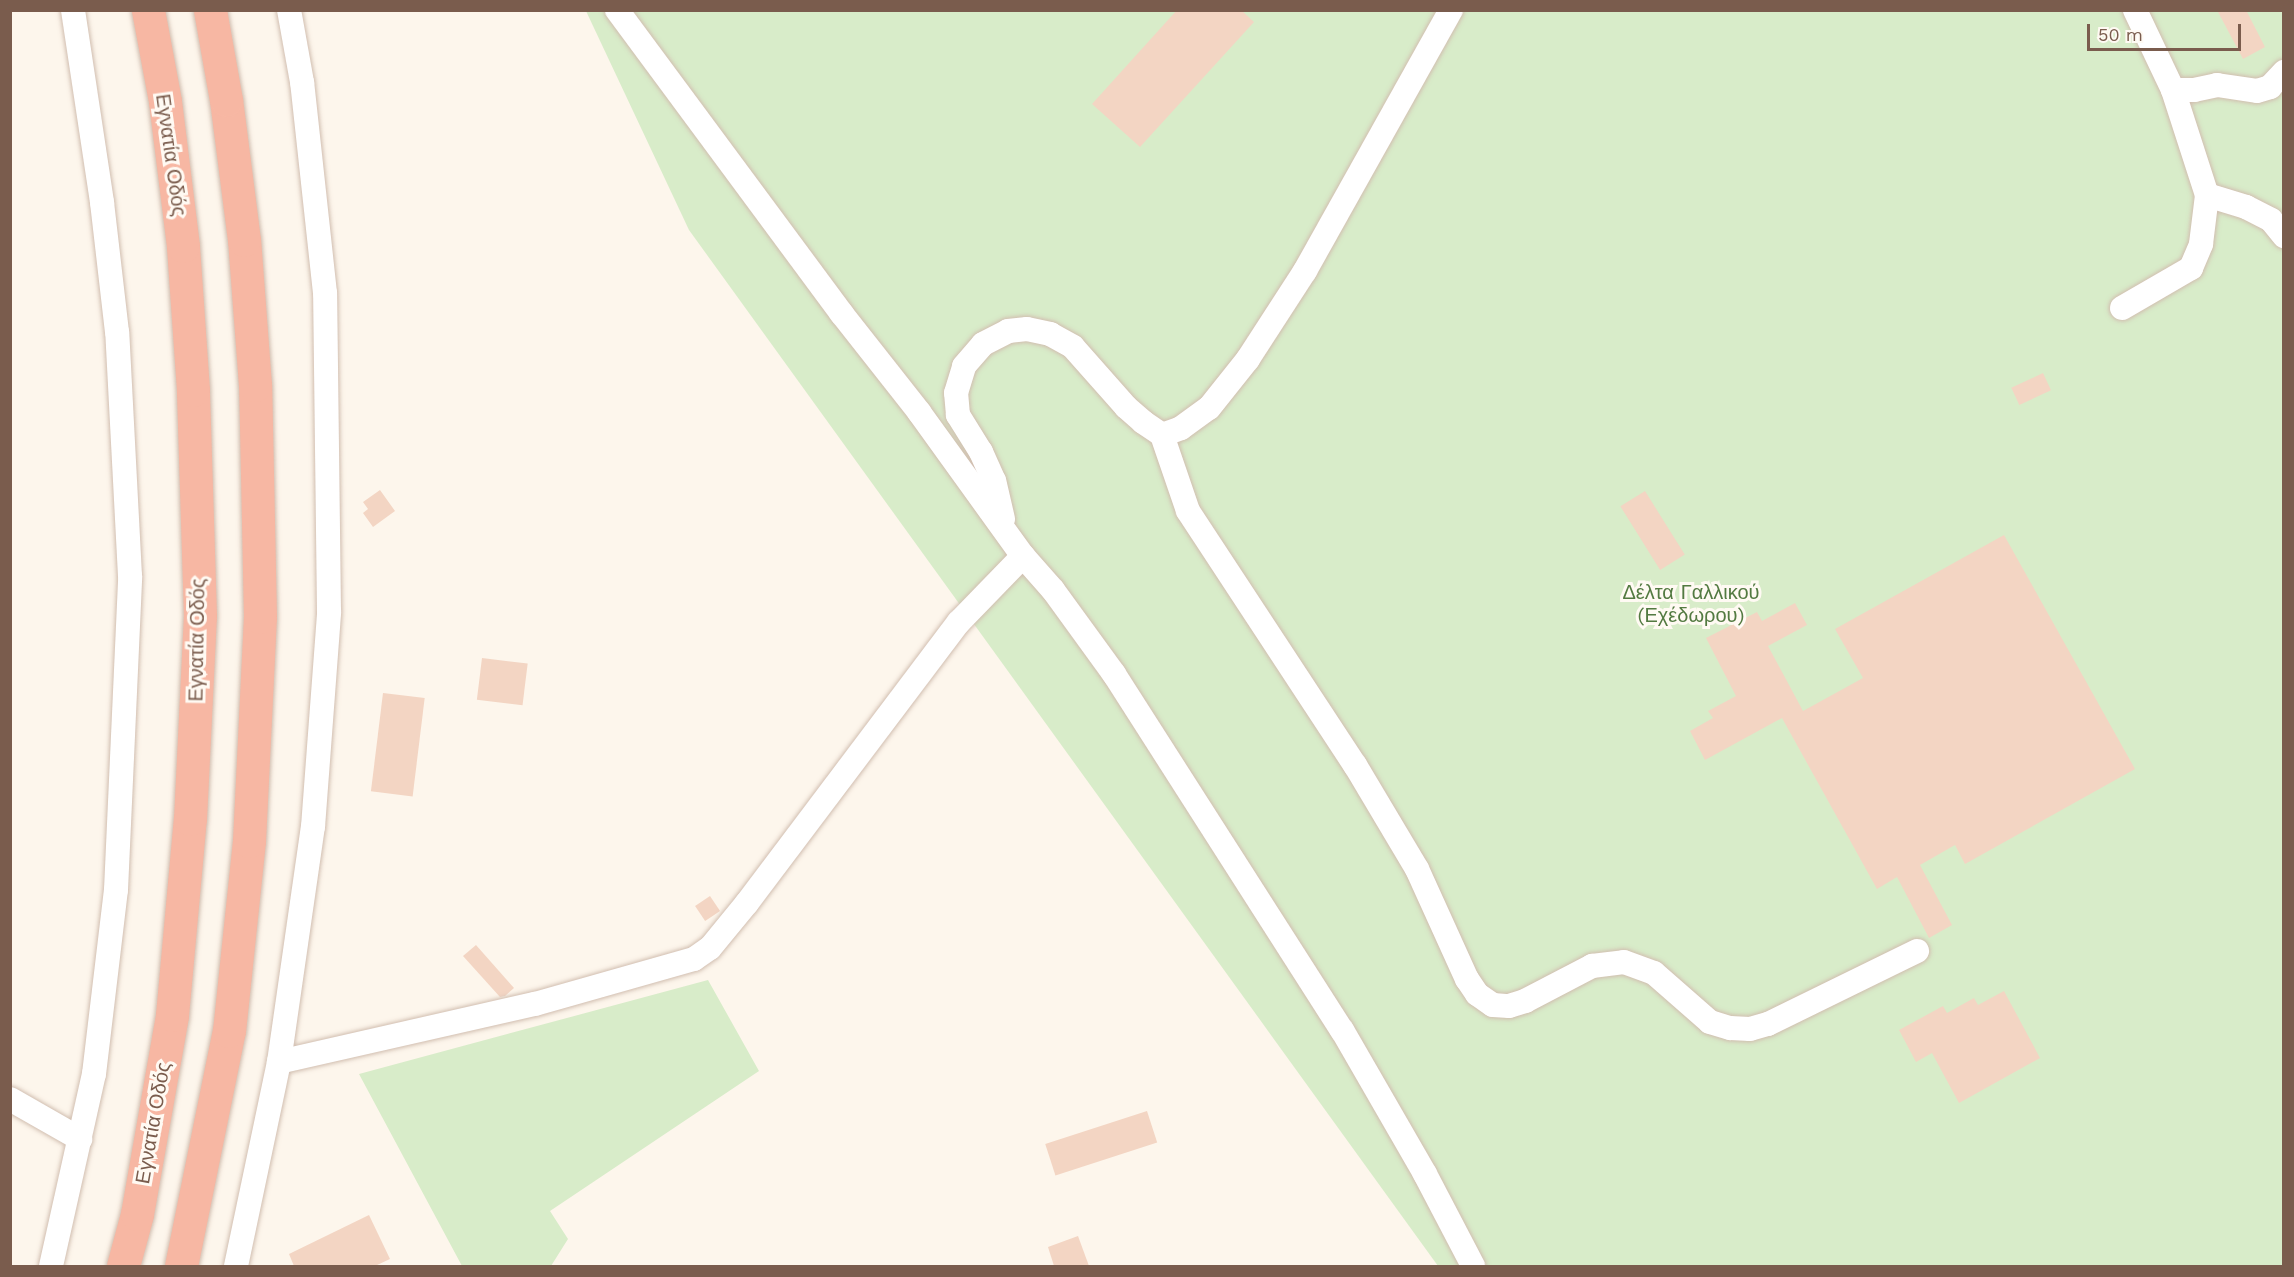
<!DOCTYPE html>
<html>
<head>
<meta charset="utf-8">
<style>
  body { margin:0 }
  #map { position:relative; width:2294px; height:1277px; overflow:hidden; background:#fdf6ec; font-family:"Work Sans",sans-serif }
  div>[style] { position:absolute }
  .green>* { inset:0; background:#d8ecc9 }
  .building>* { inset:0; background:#f3d5c3; transform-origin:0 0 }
  .roads { filter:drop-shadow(0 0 2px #d1beb0) drop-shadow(0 0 2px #d1beb0) }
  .street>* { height:24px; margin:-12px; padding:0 12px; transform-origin:12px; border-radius:12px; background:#fff }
  .highway>* { height:33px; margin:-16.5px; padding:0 16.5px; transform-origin:16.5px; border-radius:16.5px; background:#f7b7a3 }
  span { translate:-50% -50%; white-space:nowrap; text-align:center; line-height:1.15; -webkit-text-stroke:6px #fffaf3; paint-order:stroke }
  .street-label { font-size:20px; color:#7a5c4d }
  .park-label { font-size:20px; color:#537a41 }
  .frame { position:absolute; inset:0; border:12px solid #7a5c4d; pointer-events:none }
  .scale { position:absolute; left:2087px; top:24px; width:154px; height:27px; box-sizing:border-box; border:3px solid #7a5c4d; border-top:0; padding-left:8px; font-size:18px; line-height:21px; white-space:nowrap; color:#7a5c4d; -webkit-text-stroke:4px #fffaf3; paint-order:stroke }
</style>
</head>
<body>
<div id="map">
  <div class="green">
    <i style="clip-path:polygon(586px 11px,2283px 11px,2283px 1266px,1438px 1266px,689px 230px)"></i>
    <i style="clip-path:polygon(708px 980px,759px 1071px,550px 1211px,568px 1239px,551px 1266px,462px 1266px,359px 1074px)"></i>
  </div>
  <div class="building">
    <i style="clip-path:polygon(1177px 10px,1241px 10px,1254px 22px,1140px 147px,1092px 104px)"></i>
    <i style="clip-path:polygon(2217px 10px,2246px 10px,2265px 47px,2243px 59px)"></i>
    <i style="left:2043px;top:373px;width:19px;height:35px;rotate:65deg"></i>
    <i style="clip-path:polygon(380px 490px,395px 511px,373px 527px,363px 513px,368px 509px,363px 502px)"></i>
    <i style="left:1645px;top:491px;width:75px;height:29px;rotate:58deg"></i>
    <i style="clip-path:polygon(2004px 535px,2135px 769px,1965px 864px,1955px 845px,1920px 865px,1952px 925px,1929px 938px,1897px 877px,1877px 889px,1782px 718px,1705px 760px,1690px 731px,1713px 718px,1708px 711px,1736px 696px,1706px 638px,1757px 612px,1762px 621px,1795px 603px,1807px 625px,1768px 646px,1803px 711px,1863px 678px,1835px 629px)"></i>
    <i style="left:482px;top:658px;width:46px;height:42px;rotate:7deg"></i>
    <i style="left:383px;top:693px;width:42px;height:99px;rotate:7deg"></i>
    <i style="left:710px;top:896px;width:18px;height:18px;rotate:56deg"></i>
    <i style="clip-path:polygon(476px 945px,514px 988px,505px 996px,500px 997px,463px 956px)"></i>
    <i style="clip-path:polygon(2004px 991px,2040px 1058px,1959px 1103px,1932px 1053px,1916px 1062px,1899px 1030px,1943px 1006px,1947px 1013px,1974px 998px,1978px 1005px)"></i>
    <i style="left:1147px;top:1111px;width:33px;height:107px;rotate:72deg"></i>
    <i style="clip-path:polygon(369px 1215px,390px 1259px,375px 1266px,294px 1266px,289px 1254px)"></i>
    <i style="clip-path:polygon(1078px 1236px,1089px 1266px,1054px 1266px,1048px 1247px)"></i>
  </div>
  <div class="roads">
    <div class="street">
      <i style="left:617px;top:10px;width:378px;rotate:53.5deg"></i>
      <i style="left:842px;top:314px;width:125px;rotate:51.8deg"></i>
      <i style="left:919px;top:412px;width:178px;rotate:54.2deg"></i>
      <i style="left:1023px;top:556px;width:45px;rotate:48.6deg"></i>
      <i style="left:1053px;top:590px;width:104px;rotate:54deg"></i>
      <i style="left:1114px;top:674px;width:423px;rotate:57.4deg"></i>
      <i style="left:1342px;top:1030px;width:166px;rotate:60deg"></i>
      <i style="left:1425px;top:1174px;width:104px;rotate:62.4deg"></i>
      <i style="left:2135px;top:10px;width:89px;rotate:64.6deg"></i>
      <i style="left:2173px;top:90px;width:110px;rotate:72.1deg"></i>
      <i style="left:2207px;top:195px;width:41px;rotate:17.1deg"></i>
      <i style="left:2246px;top:207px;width:28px;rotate:27deg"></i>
      <i style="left:2271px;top:220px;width:21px;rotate:51deg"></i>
      <i style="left:2173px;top:90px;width:21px"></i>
      <i style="left:2194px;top:90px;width:24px;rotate:-12deg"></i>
      <i style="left:2217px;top:85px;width:40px;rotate:8.5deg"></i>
      <i style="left:2257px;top:91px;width:14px;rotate:-17deg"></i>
      <i style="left:2270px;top:87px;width:21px;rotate:-47deg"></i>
      <i style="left:2122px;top:308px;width:80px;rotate:-30.1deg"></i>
      <i style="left:2191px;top:268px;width:26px;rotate:-67deg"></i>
      <i style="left:2201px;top:244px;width:49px;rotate:-83deg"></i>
      <i style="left:1162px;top:435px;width:80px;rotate:71.1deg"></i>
      <i style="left:1188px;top:511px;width:304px;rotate:56.7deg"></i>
      <i style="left:1355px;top:765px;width:121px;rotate:59.2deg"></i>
      <i style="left:1417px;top:869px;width:121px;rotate:65.6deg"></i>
      <i style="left:1467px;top:979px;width:18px;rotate:56deg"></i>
      <i style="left:1477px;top:994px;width:19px;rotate:35deg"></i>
      <i style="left:1493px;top:1005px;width:16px;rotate:4deg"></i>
      <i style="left:1509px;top:1006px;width:17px;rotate:-17deg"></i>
      <i style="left:1525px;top:1001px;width:76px;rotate:-27.6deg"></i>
      <i style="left:1592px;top:966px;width:32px;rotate:-7deg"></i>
      <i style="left:1624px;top:962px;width:32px;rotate:20deg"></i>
      <i style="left:1654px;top:973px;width:74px;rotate:41.2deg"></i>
      <i style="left:1710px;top:1022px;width:21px;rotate:17deg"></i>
      <i style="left:1730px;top:1028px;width:20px;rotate:3deg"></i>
      <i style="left:1750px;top:1029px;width:19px;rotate:-16deg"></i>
      <i style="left:1768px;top:1024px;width:166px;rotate:-26.1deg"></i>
      <i style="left:1003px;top:519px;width:39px;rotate:-103deg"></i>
      <i style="left:994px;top:481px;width:32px;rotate:-114deg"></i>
      <i style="left:981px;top:452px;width:44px;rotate:-121.9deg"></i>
      <i style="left:958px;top:415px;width:22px;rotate:-95deg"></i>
      <i style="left:956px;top:393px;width:28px;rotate:-73deg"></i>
      <i style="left:964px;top:366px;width:29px;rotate:-49deg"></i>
      <i style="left:983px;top:344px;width:28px;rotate:-27deg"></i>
      <i style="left:1008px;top:331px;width:19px;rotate:-6deg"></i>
      <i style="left:1027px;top:329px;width:24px;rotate:12deg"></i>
      <i style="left:1050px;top:334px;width:26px;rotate:29deg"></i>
      <i style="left:1073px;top:347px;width:80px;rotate:48.5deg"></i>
      <i style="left:1126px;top:407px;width:23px;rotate:41deg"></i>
      <i style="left:1143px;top:422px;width:23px;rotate:34deg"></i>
      <i style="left:1162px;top:435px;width:20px;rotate:-20deg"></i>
      <i style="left:1181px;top:428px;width:34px;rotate:-36deg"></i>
      <i style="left:1209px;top:408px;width:63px;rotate:-51.5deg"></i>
      <i style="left:1248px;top:359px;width:105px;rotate:-57.1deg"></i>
      <i style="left:1305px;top:271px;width:299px;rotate:-60.8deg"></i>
      <i style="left:279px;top:1062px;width:262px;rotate:-12.8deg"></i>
      <i style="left:535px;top:1004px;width:165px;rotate:-15.8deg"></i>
      <i style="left:694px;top:959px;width:19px;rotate:-35deg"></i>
      <i style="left:710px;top:948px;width:58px;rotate:-50.6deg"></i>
      <i style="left:747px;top:903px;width:352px;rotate:-53deg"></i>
      <i style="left:959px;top:622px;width:92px;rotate:-45.9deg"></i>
      <i style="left:10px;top:1099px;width:81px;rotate:29.7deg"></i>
      <i style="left:51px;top:1266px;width:197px;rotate:-77.4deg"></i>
      <i style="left:94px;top:1074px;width:185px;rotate:-83.2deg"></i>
      <i style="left:116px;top:890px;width:314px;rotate:-87.4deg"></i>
      <i style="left:130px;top:576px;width:244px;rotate:-93deg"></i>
      <i style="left:117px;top:332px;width:131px;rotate:-96.6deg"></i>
      <i style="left:102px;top:202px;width:194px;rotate:-98.6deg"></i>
      <i style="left:236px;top:1266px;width:208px;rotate:-78.1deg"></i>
      <i style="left:279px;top:1062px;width:237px;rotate:-81.8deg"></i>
      <i style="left:313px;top:827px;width:216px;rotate:-85.7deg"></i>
      <i style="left:329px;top:612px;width:319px;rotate:-90.7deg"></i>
      <i style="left:325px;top:293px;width:212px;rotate:-96.2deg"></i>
      <i style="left:302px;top:82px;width:73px;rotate:-100.2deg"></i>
    </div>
    <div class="highway">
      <i style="left:123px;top:1266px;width:54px;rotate:-74.9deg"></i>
      <i style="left:137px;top:1214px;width:202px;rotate:-80deg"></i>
      <i style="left:172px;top:1015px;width:197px;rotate:-84.8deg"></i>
      <i style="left:190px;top:819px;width:203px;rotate:-87.2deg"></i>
      <i style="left:200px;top:616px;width:226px;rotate:-91.8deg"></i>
      <i style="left:193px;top:390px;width:144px;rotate:-94deg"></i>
      <i style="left:183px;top:246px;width:146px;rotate:-97.1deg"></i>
      <i style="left:165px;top:101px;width:93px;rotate:-100.6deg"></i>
      <i style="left:181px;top:1266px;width:240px;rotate:-78.5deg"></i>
      <i style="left:229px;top:1031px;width:191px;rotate:-84deg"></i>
      <i style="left:249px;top:841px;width:224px;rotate:-87.2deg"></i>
      <i style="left:260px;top:617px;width:232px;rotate:-91.2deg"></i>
      <i style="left:255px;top:385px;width:145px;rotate:-94.3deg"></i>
      <i style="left:244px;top:240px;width:141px;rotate:-97.3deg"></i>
      <i style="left:226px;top:100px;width:91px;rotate:-100.1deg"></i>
    </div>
  </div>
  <div class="street-label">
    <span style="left:171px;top:155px;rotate:82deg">Εγνατία Οδός</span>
    <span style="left:197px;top:640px;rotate:-89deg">Εγνατία Οδός</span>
    <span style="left:153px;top:1123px;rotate:-80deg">Εγνατία Οδός</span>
  </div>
  <div class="park-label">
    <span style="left:1691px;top:604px">Δέλτα Γαλλικού<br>(Εχέδωρου)</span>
  </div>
  <div class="frame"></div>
  <div class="scale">50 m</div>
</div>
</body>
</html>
